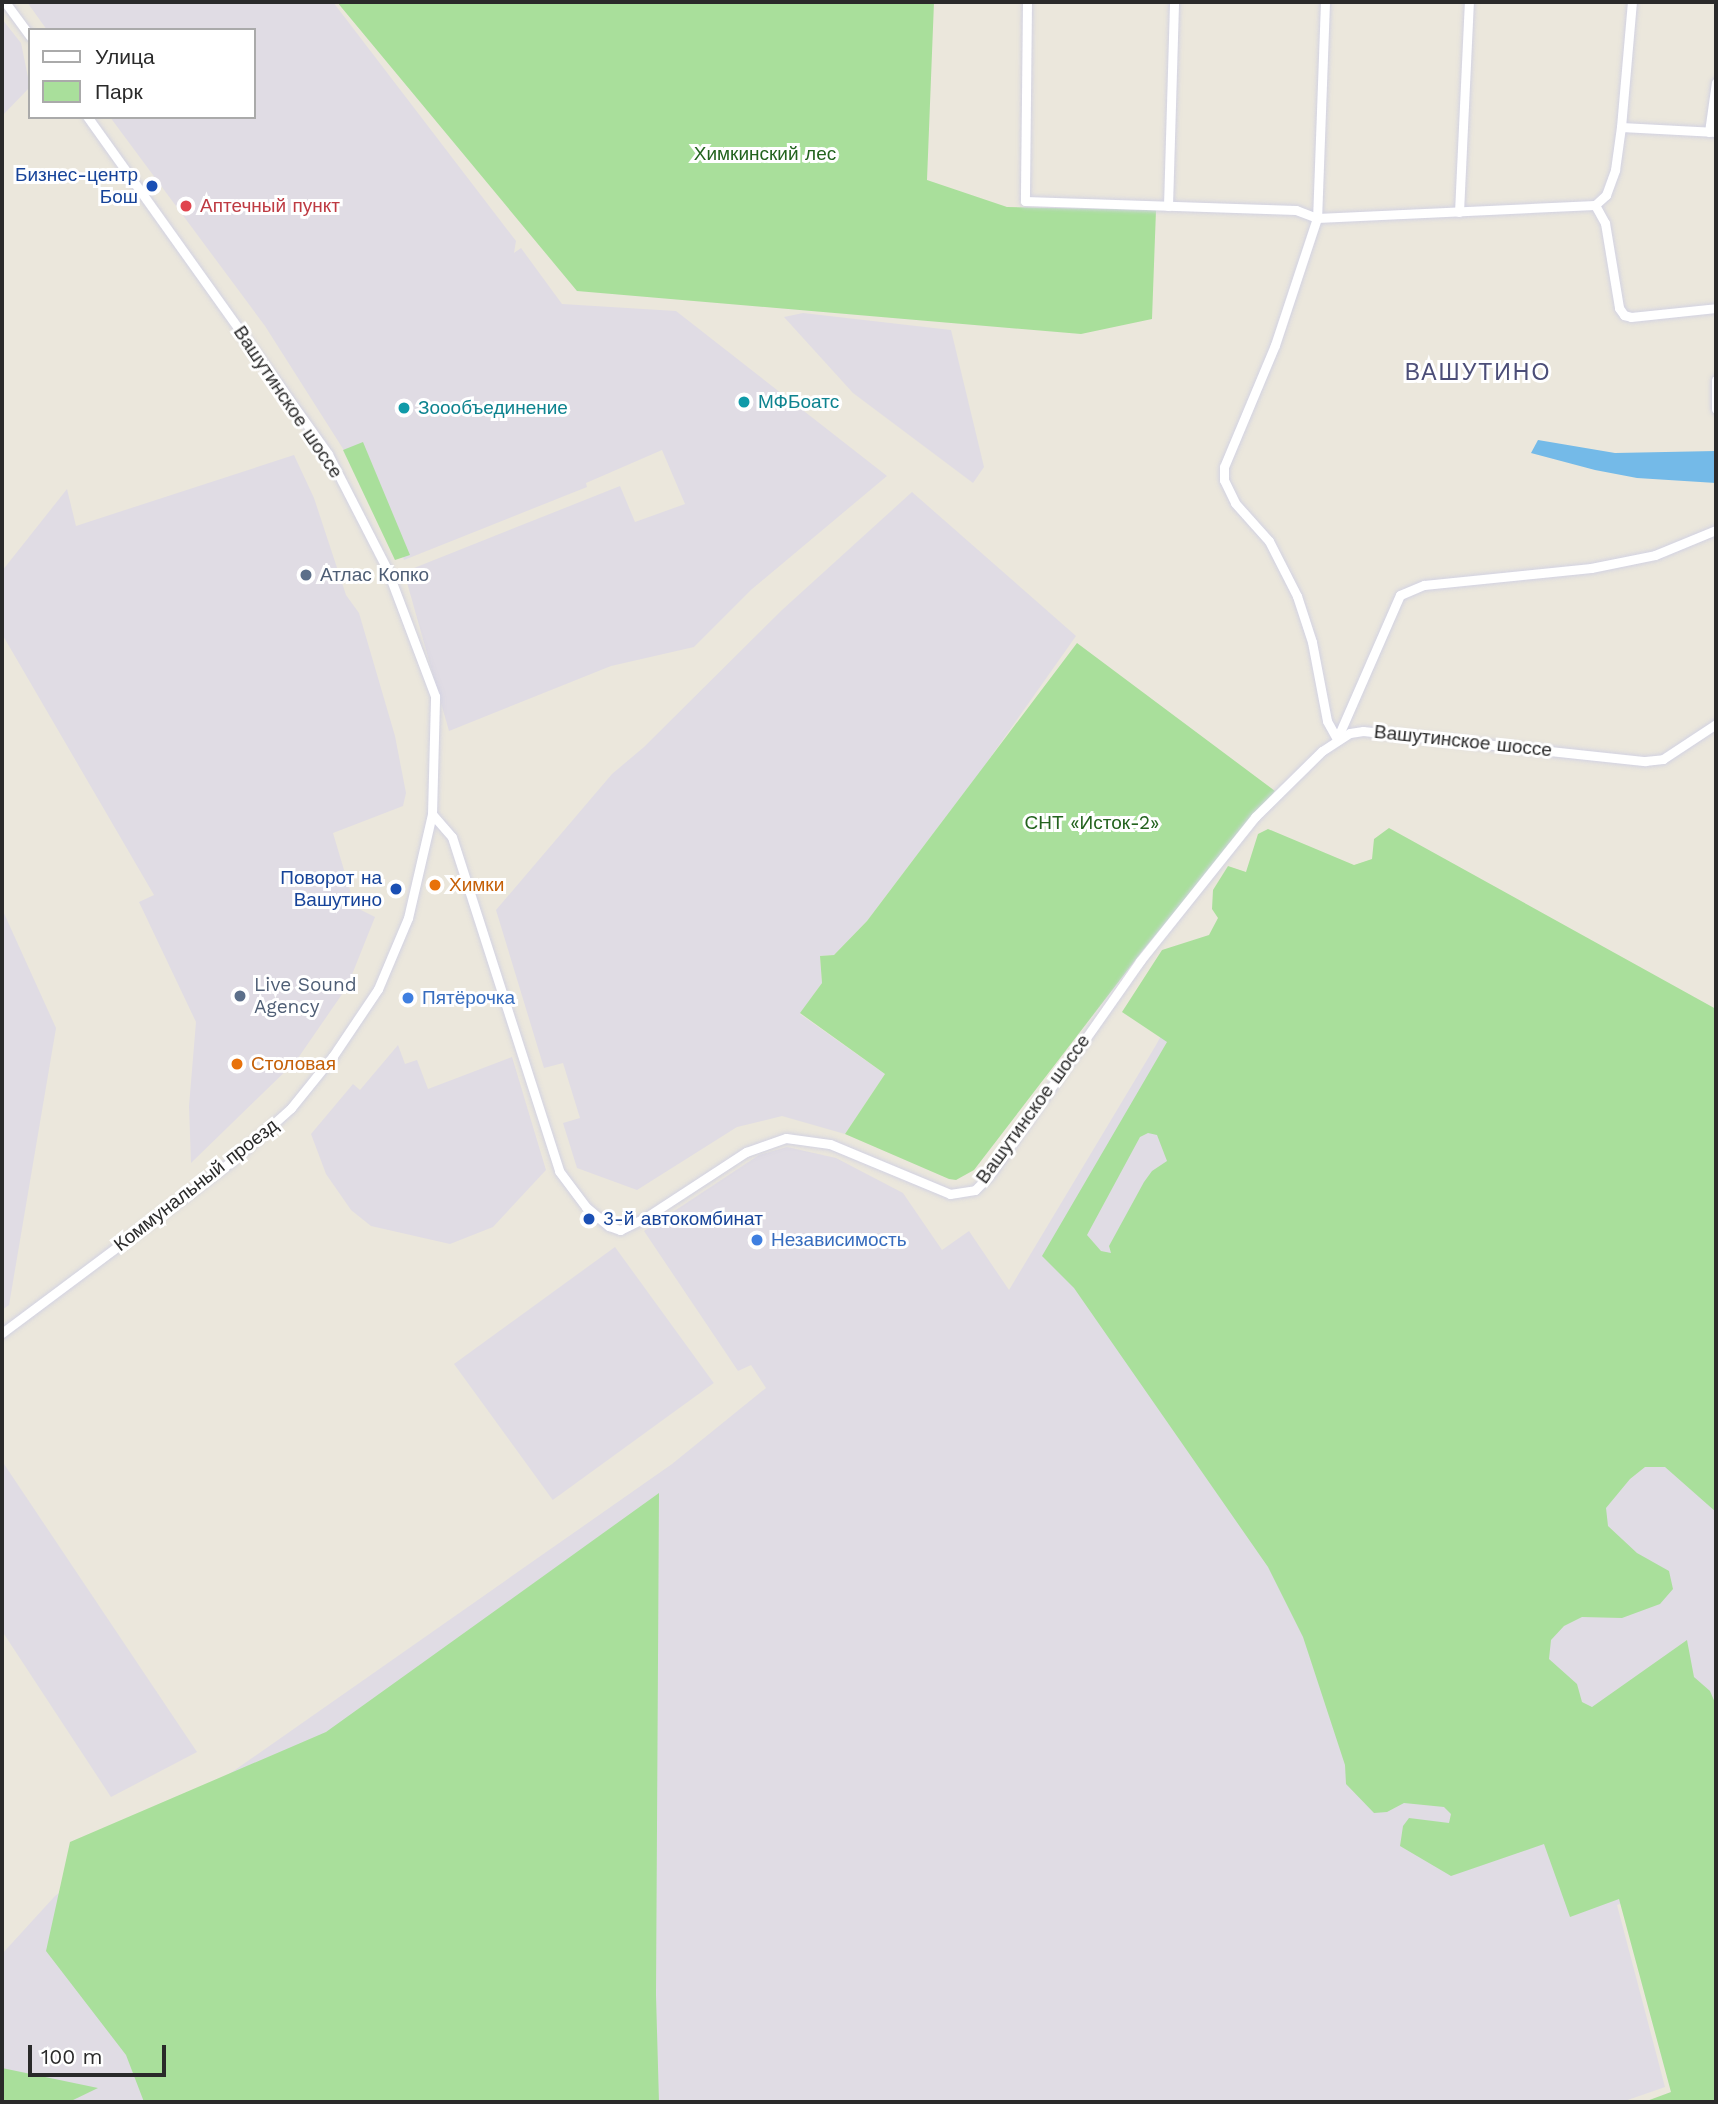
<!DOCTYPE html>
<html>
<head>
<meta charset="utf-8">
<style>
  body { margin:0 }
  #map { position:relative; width:1718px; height:2104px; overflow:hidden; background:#ebe7dc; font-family:"Work Sans",sans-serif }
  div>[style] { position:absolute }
  .industrial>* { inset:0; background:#e0dce4; transform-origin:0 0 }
  .green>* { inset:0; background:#a9df9b }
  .water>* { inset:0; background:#74bae8 }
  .roads { filter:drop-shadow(0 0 2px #d2d2e2) drop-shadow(0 0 2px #d2d2e2) }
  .minor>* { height:9px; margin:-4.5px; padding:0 4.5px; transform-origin:4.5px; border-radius:4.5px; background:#fff }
  .dots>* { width:19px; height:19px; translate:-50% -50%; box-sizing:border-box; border:4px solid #fff; border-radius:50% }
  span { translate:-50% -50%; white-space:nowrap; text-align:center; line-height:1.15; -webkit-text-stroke:6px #fff; paint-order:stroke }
  .park-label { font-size:19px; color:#23631e }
  .transit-label { font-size:19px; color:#164399 }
  .right { translate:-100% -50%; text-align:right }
  .left { translate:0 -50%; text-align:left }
  .health-label { font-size:19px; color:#be3a42 }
  .street-label { font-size:19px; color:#2a2a2a }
  .culture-label { font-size:19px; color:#0d838f }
  .service-label { font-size:19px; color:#4e5e75 }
  .food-label { font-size:19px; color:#c56008 }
  .shop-label { font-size:19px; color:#366cbe }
  .quarter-label { font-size:23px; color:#4c4e78; letter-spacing:2px }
  .frame { position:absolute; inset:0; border:4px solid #2a2a2a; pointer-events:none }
  .legend { position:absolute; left:28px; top:28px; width:228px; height:91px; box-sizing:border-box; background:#fff; border:2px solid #aaa; margin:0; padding:9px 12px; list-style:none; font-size:21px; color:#2a2a2a }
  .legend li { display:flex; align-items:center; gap:14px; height:35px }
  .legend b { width:35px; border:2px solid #aaa }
  .scale { position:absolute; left:28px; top:2045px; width:138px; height:32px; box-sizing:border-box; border:4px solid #2a2a2a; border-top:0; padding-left:9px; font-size:21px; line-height:24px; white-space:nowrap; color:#2a2a2a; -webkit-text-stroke:5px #fff; paint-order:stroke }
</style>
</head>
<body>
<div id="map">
  <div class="industrial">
    <i style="clip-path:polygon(27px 2px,333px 2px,516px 241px,514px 253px,521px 248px,562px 304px,676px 311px,887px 476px,752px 589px,694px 647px,611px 666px,449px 731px,404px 572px,620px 486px,635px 522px,685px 504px,662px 450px,586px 483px,587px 487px,404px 560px,394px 529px,265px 326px,110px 117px,254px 117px,254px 30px,47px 30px)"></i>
    <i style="clip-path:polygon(2px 19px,21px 43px,30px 87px,2px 116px)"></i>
    <i style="clip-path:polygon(803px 313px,951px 330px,984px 467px,973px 483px,853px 393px,784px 317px)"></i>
    <i style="clip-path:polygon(294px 455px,314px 498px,346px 595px,359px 613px,395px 736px,406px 793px,403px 806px,333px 833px,355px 907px,375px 917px,347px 987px,296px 1061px,191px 1163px,189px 1106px,196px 1022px,139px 902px,154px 895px,2px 634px,2px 571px,67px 489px,76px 526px)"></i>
    <i style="clip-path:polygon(912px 492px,1076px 636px,985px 765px,867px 921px,834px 955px,820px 956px,822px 983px,800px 1014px,885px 1074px,845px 1134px,782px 1116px,737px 1127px,637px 1190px,577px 1168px,563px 1123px,580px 1118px,563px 1063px,544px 1068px,496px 910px,612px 774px,644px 747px,782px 610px)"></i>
    <i style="clip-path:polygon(1270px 834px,1716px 1059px,1716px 1868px,1617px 1905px,1665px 2087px,1622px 2102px,2px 2102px,2px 1954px,55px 1896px,672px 1464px,766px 1388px,751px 1365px,738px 1371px,644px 1231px,759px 1155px,787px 1147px,836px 1158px,903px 1193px,942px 1250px,969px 1231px,1009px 1290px,1156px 1045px)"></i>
    <i style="clip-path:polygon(2px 909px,56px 1028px,9px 1305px,2px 1310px)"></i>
    <i style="clip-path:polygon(398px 1045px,405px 1064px,417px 1060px,428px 1089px,512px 1057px,546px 1170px,493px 1227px,450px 1244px,371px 1226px,351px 1210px,326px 1174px,311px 1134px,353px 1084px,360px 1090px)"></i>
    <i style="left:615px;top:1247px;width:168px;height:199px;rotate:54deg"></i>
    <i style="clip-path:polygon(2px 1461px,197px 1752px,111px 1797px,2px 1631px)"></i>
  </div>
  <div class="green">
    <i style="clip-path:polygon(337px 2px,934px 2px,927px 180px,1007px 207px,1156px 210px,1152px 319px,1081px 334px,577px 291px)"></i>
    <i style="clip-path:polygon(363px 442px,410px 555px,395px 560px,343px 450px)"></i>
    <i style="clip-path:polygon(1077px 643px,1275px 791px,1143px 950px,974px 1170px,956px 1180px,949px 1179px,845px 1134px,885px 1074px,800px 1013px,822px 983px,820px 956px,834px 955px,867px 921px)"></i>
    <i style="clip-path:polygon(evenodd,1389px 828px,1716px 1009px,1716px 1512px,1665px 1467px,1645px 1467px,1630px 1479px,1606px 1508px,1608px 1526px,1637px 1553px,1669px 1571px,1673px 1589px,1660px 1604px,1622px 1618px,1582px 1617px,1564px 1626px,1551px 1640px,1549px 1659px,1577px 1684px,1582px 1702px,1592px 1707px,1687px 1640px,1694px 1677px,1710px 1691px,1716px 1705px,1716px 2102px,1644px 2102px,1671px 2092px,1619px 1899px,1570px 1917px,1544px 1844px,1451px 1876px,1400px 1846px,1403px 1826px,1409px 1818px,1449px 1823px,1451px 1814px,1444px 1807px,1404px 1803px,1387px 1812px,1374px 1813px,1346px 1784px,1345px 1765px,1303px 1637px,1268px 1567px,1074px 1288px,1042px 1256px,1167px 1042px,1122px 1012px,1162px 950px,1209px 935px,1218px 918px,1212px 909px,1213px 890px,1228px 866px,1246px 872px,1258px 834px,1268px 829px,1354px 865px,1372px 859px,1374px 839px,1389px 828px,1148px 1133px,1157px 1135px,1167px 1161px,1152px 1171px,1144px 1182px,1109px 1246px,1111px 1253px,1101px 1251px,1087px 1235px,1140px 1137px,1148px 1133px)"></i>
    <i style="clip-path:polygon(659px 1493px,656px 1995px,659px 2102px,144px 2102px,126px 2055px,46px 1951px,70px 1842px,326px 1732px)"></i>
    <i style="clip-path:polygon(2px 2068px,98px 2088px,69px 2102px,2px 2102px)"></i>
  </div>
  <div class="water">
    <i style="clip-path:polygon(1538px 440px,1615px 453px,1716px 451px,1716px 483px,1637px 478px,1595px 470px,1531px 453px)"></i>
  </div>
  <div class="roads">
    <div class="minor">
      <i style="left:5px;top:2px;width:42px;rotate:53.7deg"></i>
      <i style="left:1027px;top:2px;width:199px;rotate:90.6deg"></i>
      <i style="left:1025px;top:201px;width:271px;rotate:1.9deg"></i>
      <i style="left:1296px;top:210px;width:22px;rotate:21deg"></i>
      <i style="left:1317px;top:218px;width:278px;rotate:-2.7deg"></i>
      <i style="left:1595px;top:205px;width:15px;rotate:-42deg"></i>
      <i style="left:1606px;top:195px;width:27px;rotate:-70deg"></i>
      <i style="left:1615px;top:170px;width:43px;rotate:-82.1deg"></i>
      <i style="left:1621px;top:127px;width:95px;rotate:3deg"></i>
      <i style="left:1325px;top:2px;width:216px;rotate:92.1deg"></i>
      <i style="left:1317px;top:218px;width:134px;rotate:108.3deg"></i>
      <i style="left:1275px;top:345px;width:132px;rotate:112.7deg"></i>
      <i style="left:1224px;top:467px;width:13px;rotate:90deg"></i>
      <i style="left:1224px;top:480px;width:25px;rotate:64deg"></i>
      <i style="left:1235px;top:503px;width:51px;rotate:48.2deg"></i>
      <i style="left:1269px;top:541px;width:62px;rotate:63deg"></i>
      <i style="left:1297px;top:596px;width:48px;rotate:71.9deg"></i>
      <i style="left:1312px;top:642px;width:80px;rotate:79.2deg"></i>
      <i style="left:1327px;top:721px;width:21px;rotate:61deg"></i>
      <i style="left:1337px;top:739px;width:157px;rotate:-66.4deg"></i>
      <i style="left:1400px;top:595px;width:26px;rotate:-23deg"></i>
      <i style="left:1424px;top:585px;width:168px;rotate:-5.8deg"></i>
      <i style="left:1591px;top:568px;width:65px;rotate:-11.5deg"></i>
      <i style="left:1655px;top:555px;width:66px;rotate:-22.3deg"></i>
      <i style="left:1621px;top:127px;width:125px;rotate:-85deg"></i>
      <i style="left:1709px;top:132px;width:50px;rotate:-82deg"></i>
      <i style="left:1595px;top:205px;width:21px;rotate:61deg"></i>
      <i style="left:1605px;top:223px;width:86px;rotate:80.6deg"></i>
      <i style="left:1619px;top:308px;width:9px;rotate:54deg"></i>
      <i style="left:1624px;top:315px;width:7px;rotate:16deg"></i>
      <i style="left:1631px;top:317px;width:85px;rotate:-6deg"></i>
      <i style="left:1168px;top:206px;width:204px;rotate:-88.3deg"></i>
      <i style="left:1459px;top:212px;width:210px;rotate:-87.3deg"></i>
      <i style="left:1716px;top:380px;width:29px;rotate:90deg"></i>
      <i style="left:432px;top:814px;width:30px;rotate:49deg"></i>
      <i style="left:452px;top:837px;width:351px;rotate:72.2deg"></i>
      <i style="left:559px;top:1171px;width:45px;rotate:53.1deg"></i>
      <i style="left:586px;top:1207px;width:30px;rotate:40deg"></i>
      <i style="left:609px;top:1226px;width:12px;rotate:20deg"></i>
      <i style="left:620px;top:1230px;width:28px;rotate:-26deg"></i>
      <i style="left:645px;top:1218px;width:121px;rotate:-33.2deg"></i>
      <i style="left:746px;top:1152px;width:42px;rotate:-19.3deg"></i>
      <i style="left:786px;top:1138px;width:44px;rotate:7.8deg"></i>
      <i style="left:830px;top:1144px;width:130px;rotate:22.6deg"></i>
      <i style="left:950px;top:1194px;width:25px;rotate:-9deg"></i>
      <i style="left:975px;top:1190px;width:20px;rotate:-45deg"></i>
      <i style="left:989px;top:1176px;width:263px;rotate:-54.9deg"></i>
      <i style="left:1140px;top:961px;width:184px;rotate:-51.4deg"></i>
      <i style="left:1255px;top:817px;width:94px;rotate:-44.6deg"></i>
      <i style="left:1322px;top:751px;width:33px;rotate:-33deg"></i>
      <i style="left:1350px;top:733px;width:13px;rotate:-9deg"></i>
      <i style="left:1363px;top:731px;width:284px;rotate:6.1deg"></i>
      <i style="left:1645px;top:761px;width:18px;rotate:-6deg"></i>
      <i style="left:1663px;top:759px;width:64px;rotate:-33.4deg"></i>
      <i style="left:2px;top:1333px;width:287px;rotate:-36.8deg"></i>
      <i style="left:232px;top:1161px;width:79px;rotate:-41.9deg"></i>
      <i style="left:291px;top:1108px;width:67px;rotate:-51.1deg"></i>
      <i style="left:333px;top:1056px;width:81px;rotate:-56.1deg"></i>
      <i style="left:378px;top:989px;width:77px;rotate:-67.1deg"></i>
      <i style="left:408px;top:918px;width:107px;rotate:-77deg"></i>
      <i style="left:432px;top:814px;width:118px;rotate:-88.5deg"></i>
      <i style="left:435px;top:696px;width:136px;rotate:-110.7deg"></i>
      <i style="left:387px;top:569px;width:129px;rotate:-117.2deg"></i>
      <i style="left:328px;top:454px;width:414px;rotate:-125.5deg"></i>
    </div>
  </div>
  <div class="dots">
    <i style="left:152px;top:186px;background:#1a4fb4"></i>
    <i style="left:186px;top:206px;background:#e0444e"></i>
    <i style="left:744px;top:402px;background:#0f9aa8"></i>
    <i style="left:404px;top:408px;background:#0f9aa8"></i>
    <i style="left:306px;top:575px;background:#5c6f8a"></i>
    <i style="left:435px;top:885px;background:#e8710a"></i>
    <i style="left:396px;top:889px;background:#1a4fb4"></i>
    <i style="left:240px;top:996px;background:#5c6f8a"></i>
    <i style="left:408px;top:998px;background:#3f7fe0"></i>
    <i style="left:237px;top:1064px;background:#e8710a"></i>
    <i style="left:589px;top:1219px;background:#1a4fb4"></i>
    <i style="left:757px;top:1240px;background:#3f7fe0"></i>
  </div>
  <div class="park-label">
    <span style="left:765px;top:154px">Химкинский лес</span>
    <span style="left:1092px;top:823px">СНТ «Исток-2»</span>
  </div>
  <div class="transit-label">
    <span class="right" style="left:138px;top:186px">Бизнес-центр<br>Бош</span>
    <span class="right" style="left:382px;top:889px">Поворот на<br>Вашутино</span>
    <span class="left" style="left:603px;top:1219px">3-й автокомбинат</span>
  </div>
  <div class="health-label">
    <span class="left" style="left:200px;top:206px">Аптечный пункт</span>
  </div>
  <div class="street-label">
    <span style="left:288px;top:402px;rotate:56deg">Вашутинское шоссе</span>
    <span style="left:1463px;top:741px;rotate:6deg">Вашутинское шоссе</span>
    <span style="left:1033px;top:1109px;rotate:-54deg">Вашутинское шоссе</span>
    <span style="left:196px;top:1185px;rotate:-38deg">Коммунальный проезд</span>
  </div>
  <div class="culture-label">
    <span class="left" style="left:758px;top:402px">МФБоатс</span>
    <span class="left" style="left:418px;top:408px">Зоообъединение</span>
  </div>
  <div class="service-label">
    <span class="left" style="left:320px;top:575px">Атлас Копко</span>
    <span class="left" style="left:254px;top:996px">Live Sound<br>Agency</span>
  </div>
  <div class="food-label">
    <span class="left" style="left:449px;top:885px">Химки</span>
    <span class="left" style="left:251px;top:1064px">Столовая</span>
  </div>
  <div class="shop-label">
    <span class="left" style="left:422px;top:998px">Пятёрочка</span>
    <span class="left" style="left:771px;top:1240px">Независимость</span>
  </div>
  <div class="quarter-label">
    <span style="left:1478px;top:373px">ВАШУТИНО</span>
  </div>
  <div class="frame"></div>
  <ul class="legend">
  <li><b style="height:9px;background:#fff"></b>Улица</li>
  <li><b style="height:19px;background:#a9df9b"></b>Парк</li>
  </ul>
  <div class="scale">100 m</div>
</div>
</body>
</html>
